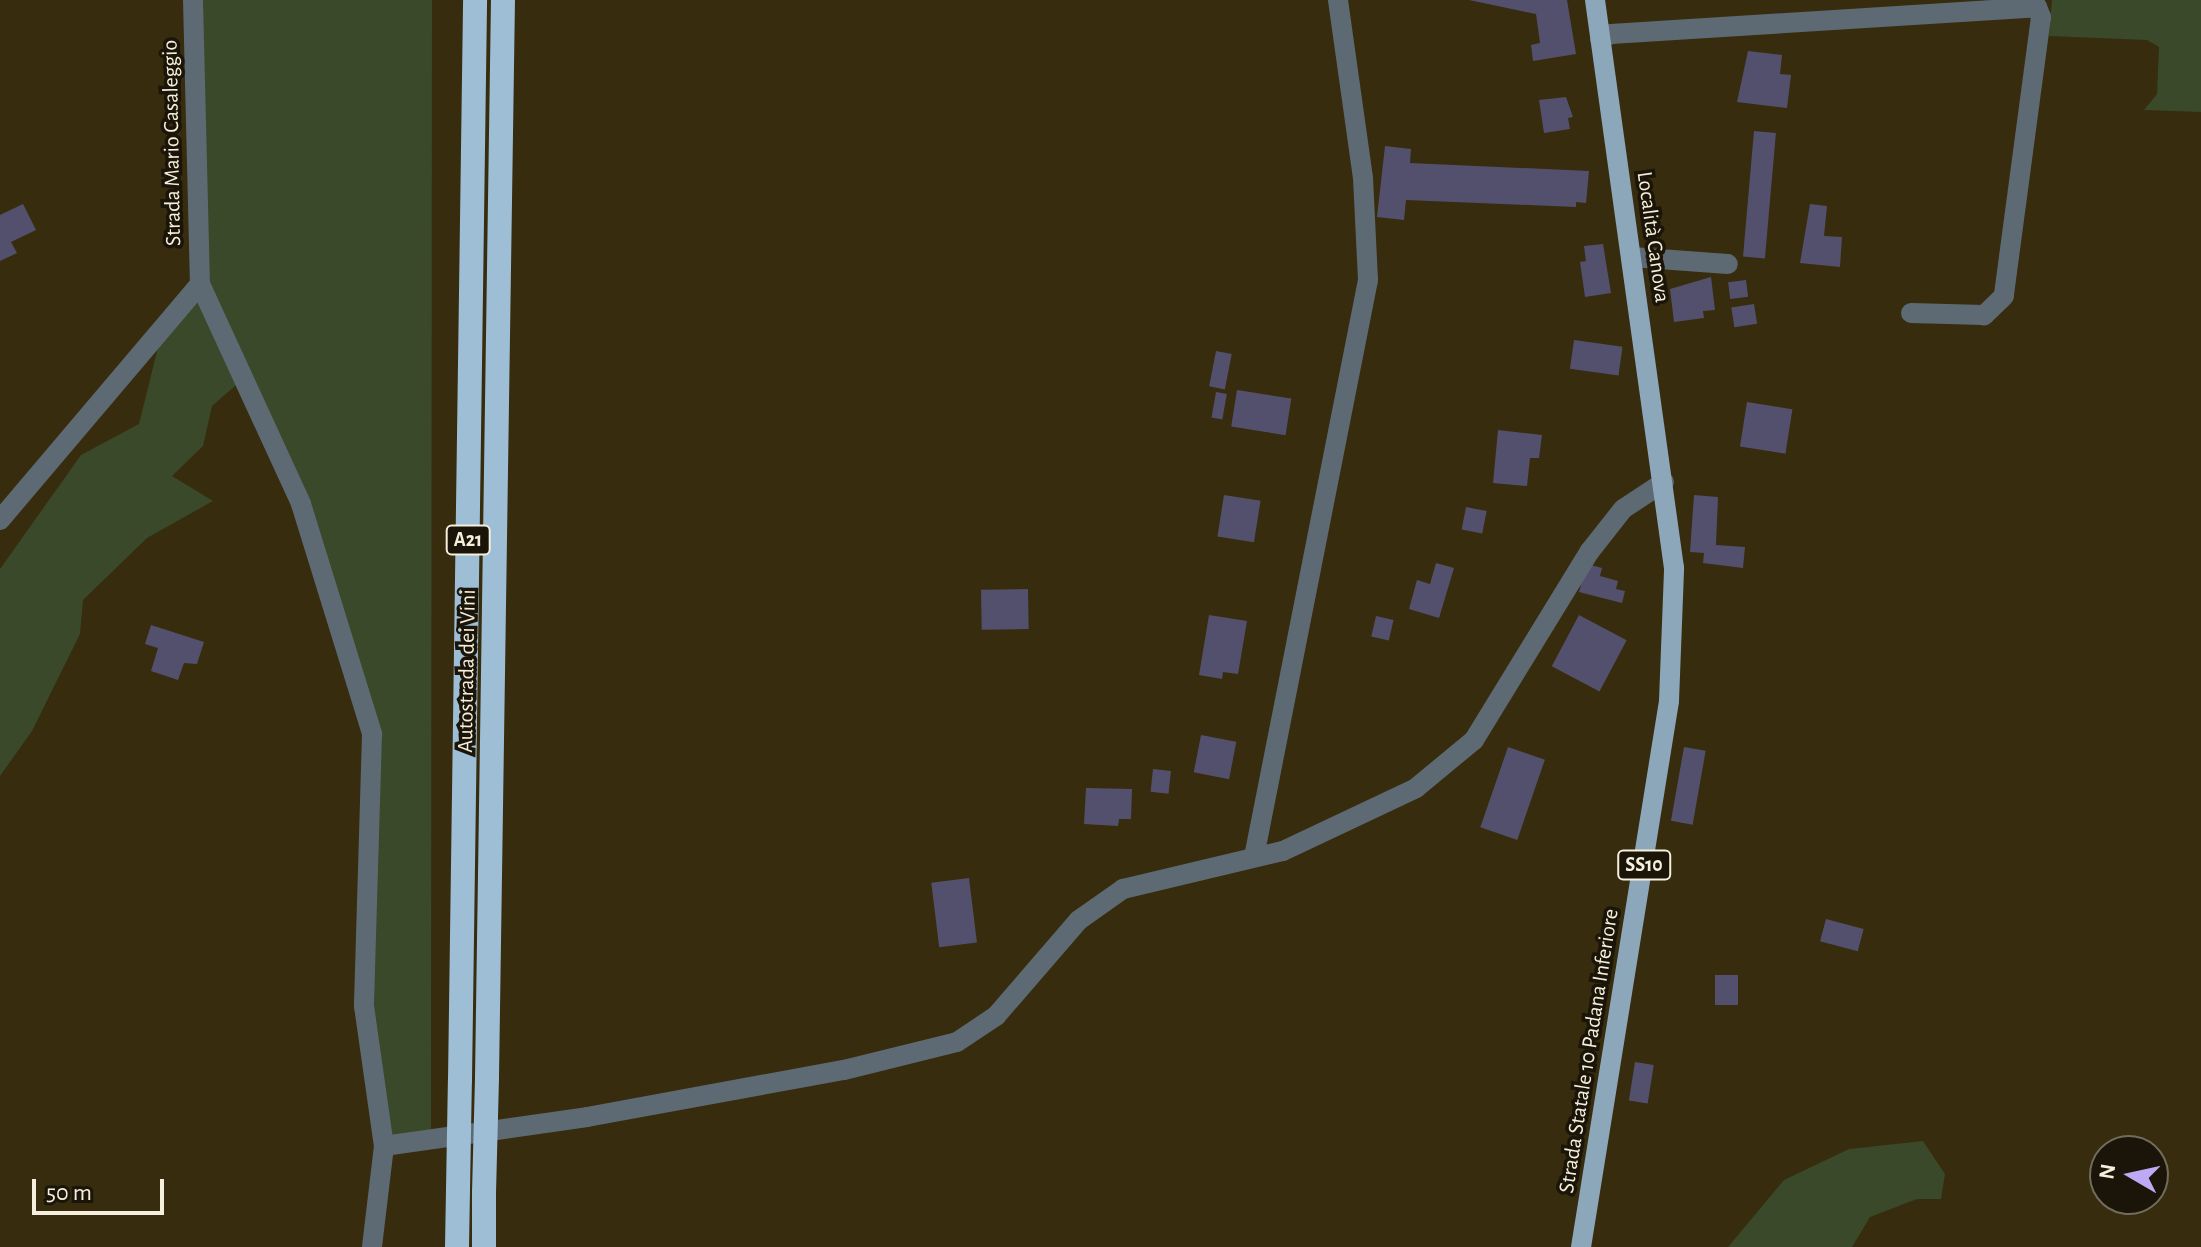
<!DOCTYPE html>
<html>
<head>
<meta charset="utf-8">
<style>
  body { margin:0 }
  #map { position:relative; width:2201px; height:1247px; overflow:hidden; background:#372c0d; font-family:"Alegreya Sans",sans-serif }
  div>[style] { position:absolute }
  .green>* { inset:0; background:#394929 }
  .building>* { inset:0; background:#53506d; transform-origin:0 0 }
  .minor>* { height:20px; margin:-10px; padding:0 10px; transform-origin:10px; border-radius:10px; background:#5d6a74 }
  .major>* { height:20px; margin:-10px; padding:0 10px; transform-origin:10px; border-radius:10px; background:#8ca6ba }
  .highway>* { height:24px; margin:-12px; padding:0 12px; transform-origin:12px; border-radius:12px; background:#9ebed6 }
  .highway-bridge>* { height:24px; margin:-12px; padding:0 12px; transform-origin:12px; border-radius:12px; background:#9ebed6 }
  span { translate:-50% -50%; white-space:nowrap; text-align:center; line-height:1.15; -webkit-text-stroke:7px #1a1508; paint-order:stroke }
  .shield-label span { padding:2px 6px; background:#1a1508; border:2px solid; border-radius:6px; -webkit-text-stroke-width:0 }
  .shield-label { font-size:20px; color:#f6efdd; font-weight:700 }
  .street-label { font-size:22px; color:#f6efdd }
  .north { position:absolute; left:2089px; top:1135px; width:80px; height:80px; box-sizing:border-box; background:#1a1508; border:2px solid #726c5d; border-radius:50%; rotate:279deg; font-size:22px; font-weight:700; line-height:32px; text-align:center; color:#f6efdd }
  .north::after { content:''; display:block; margin:auto; width:28px; height:36px; background:#bea9f5; clip-path:polygon(50% 0,100% 100%,50% 72%,0 100%) }
  .scale { position:absolute; left:32px; top:1179px; width:132px; height:36px; box-sizing:border-box; border:4px solid #f6efdd; border-top:0; padding-left:10px; font-size:24px; line-height:28px; white-space:nowrap; color:#f6efdd; -webkit-text-stroke:6px #1a1508; paint-order:stroke }
</style>
</head>
<body>
<div id="map">
  <div class="green">
    <i style="clip-path:polygon(193px 0,432px 0,431px 1139px,384px 1146px,364px 1006px,372px 734px,301px 504px,243px 379px,212px 406px,203px 446px,172px 476px,213px 501px,147px 538px,83px 600px,80px 634px,32px 731px,0 776px,0 569px,81px 455px,139px 424px,162px 331px,200px 284px)"></i>
    <i style="clip-path:polygon(2052px 0,2201px 0,2201px 112px,2144px 110px,2157px 94px,2159px 47px,2147px 40px,2049px 36px)"></i>
    <i style="clip-path:polygon(1923px 1141px,1945px 1174px,1941px 1199px,1917px 1199px,1870px 1217px,1852px 1247px,1728px 1247px,1784px 1180px,1849px 1149px)"></i>
  </div>
  <div class="building">
    <i style="clip-path:polygon(1469px 0,1567px 0,1576px 54px,1533px 61px,1531px 45px,1540px 43px,1536px 14px)"></i>
    <i style="clip-path:polygon(1748px 51px,1782px 55px,1780px 74px,1791px 75px,1787px 108px,1737px 102px)"></i>
    <i style="clip-path:polygon(1566px 97px,1573px 117px,1568px 118px,1570px 129px,1544px 133px,1539px 100px)"></i>
    <i style="left:1754px;top:131px;width:22px;height:126px;rotate:5deg"></i>
    <i style="clip-path:polygon(1385px 146px,1411px 149px,1410px 163px,1589px 171px,1586px 203px,1576px 202px,1576px 207px,1406px 200px,1404px 220px,1377px 217px)"></i>
    <i style="clip-path:polygon(23px 204px,36px 230px,11px 242px,17px 253px,0 261px,0 215px)"></i>
    <i style="clip-path:polygon(1810px 204px,1827px 206px,1824px 236px,1842px 237px,1840px 267px,1800px 263px)"></i>
    <i style="clip-path:polygon(1603px 244px,1611px 293px,1585px 297px,1580px 262px,1586px 261px,1584px 246px)"></i>
    <i style="clip-path:polygon(1711px 277px,1715px 310px,1703px 311px,1704px 318px,1674px 322px,1670px 289px)"></i>
    <i style="left:1746px;top:280px;width:17px;height:18px;rotate:83deg"></i>
    <i style="left:1754px;top:304px;width:20px;height:23px;rotate:81deg"></i>
    <i style="left:1574px;top:340px;width:49px;height:29px;rotate:8deg"></i>
    <i style="left:1216px;top:351px;width:16px;height:36px;rotate:11deg"></i>
    <i style="left:1237px;top:390px;width:55px;height:37px;rotate:9deg"></i>
    <i style="left:1216px;top:392px;width:11px;height:26px;rotate:10deg"></i>
    <i style="left:1747px;top:402px;width:46px;height:45px;rotate:9deg"></i>
    <i style="clip-path:polygon(1498px 430px,1542px 435px,1539px 458px,1530px 458px,1527px 486px,1493px 483px)"></i>
    <i style="left:1224px;top:495px;width:37px;height:42px;rotate:9deg"></i>
    <i style="clip-path:polygon(1694px 495px,1718px 497px,1716px 545px,1745px 547px,1743px 568px,1703px 563px,1704px 553px,1690px 552px)"></i>
    <i style="left:1466px;top:507px;width:21px;height:23px;rotate:11deg"></i>
    <i style="clip-path:polygon(1436px 563px,1454px 568px,1439px 618px,1409px 609px,1417px 580px,1430px 584px)"></i>
    <i style="clip-path:polygon(1587px 564px,1602px 568px,1600px 576px,1618px 581px,1616px 589px,1625px 591px,1622px 603px,1579px 592px)"></i>
    <i style="left:1028px;top:589px;width:40px;height:47px;rotate:89deg"></i>
    <i style="clip-path:polygon(1209px 615px,1247px 621px,1238px 674px,1223px 672px,1222px 679px,1199px 675px)"></i>
    <i style="left:1579px;top:615px;width:54px;height:58px;rotate:28deg"></i>
    <i style="left:1376px;top:616px;width:18px;height:21px;rotate:13deg"></i>
    <i style="clip-path:polygon(151px 625px,204px 642px,197px 664px,184px 663px,178px 680px,151px 671px,158px 648px,145px 644px)"></i>
    <i style="left:1201px;top:735px;width:36px;height:38px;rotate:11deg"></i>
    <i style="left:1508px;top:747px;width:39px;height:85px;rotate:19deg"></i>
    <i style="left:1684px;top:747px;width:22px;height:75px;rotate:10deg"></i>
    <i style="left:1153px;top:769px;width:18px;height:23px;rotate:6deg"></i>
    <i style="clip-path:polygon(1086px 788px,1132px 789px,1131px 819px,1119px 819px,1118px 826px,1084px 824px)"></i>
    <i style="left:969px;top:878px;width:65px;height:38px;rotate:83deg"></i>
    <i style="left:1826px;top:919px;width:39px;height:23px;rotate:15deg"></i>
    <i style="left:1715px;top:975px;width:23px;height:30px"></i>
    <i style="left:1635px;top:1062px;width:19px;height:39px;rotate:9deg"></i>
  </div>
  <div class="minor">
    <i style="left:193px;top:0;width:284px;rotate:88.6deg"></i>
    <i style="left:200px;top:284px;width:242px;rotate:65.3deg"></i>
    <i style="left:301px;top:504px;width:241px;rotate:72.8deg"></i>
    <i style="left:372px;top:734px;width:272px;rotate:91.7deg"></i>
    <i style="left:364px;top:1006px;width:141px;rotate:81.9deg"></i>
    <i style="left:384px;top:1146px;width:102px;rotate:96.8deg"></i>
    <i style="left:1600px;top:39px;width:12px;rotate:-24deg"></i>
    <i style="left:1611px;top:34px;width:427px;rotate:-3.6deg"></i>
    <i style="left:2037px;top:7px;width:11px;rotate:68deg"></i>
    <i style="left:2041px;top:17px;width:281px;rotate:97.6deg"></i>
    <i style="left:2004px;top:296px;width:28px;rotate:136deg"></i>
    <i style="left:1984px;top:315px;width:73px;rotate:-178.4deg"></i>
    <i style="left:1632px;top:257px;width:96px;rotate:4.2deg"></i>
    <i style="left:0;top:520px;width:309px;rotate:-49.7deg"></i>
    <i style="left:1254px;top:857px;width:588px;rotate:-78.82deg"></i>
    <i style="left:1368px;top:280px;width:102px;rotate:-92.8deg"></i>
    <i style="left:1363px;top:178px;width:180px;rotate:-98deg"></i>
    <i style="left:384px;top:1146px;width:205px;rotate:-8.1deg"></i>
    <i style="left:587px;top:1117px;width:261px;rotate:-10.4deg"></i>
    <i style="left:844px;top:1070px;width:116px;rotate:-13.9deg"></i>
    <i style="left:957px;top:1042px;width:47px;rotate:-33.7deg"></i>
    <i style="left:996px;top:1016px;width:127px;rotate:-49.2deg"></i>
    <i style="left:1079px;top:920px;width:54px;rotate:-35.2deg"></i>
    <i style="left:1123px;top:889px;width:164px;rotate:-13.4deg"></i>
    <i style="left:1283px;top:851px;width:147px;rotate:-25.3deg"></i>
    <i style="left:1416px;top:788px;width:75px;rotate:-39.6deg"></i>
    <i style="left:1474px;top:740px;width:222px;rotate:-58.5deg"></i>
    <i style="left:1590px;top:551px;width:53px;rotate:-51.8deg"></i>
    <i style="left:1623px;top:509px;width:49px;rotate:-33.4deg"></i>
  </div>
  <div class="major">
    <i style="left:1581px;top:1247px;width:553px;rotate:-80.84deg"></i>
    <i style="left:1669px;top:701px;width:133px;rotate:-87.8deg"></i>
    <i style="left:1674px;top:568px;width:573px;rotate:-97.92deg"></i>
  </div>
  <div class="highway">
    <i style="left:487px;top:1077px;width:1077px;rotate:-89.15deg"></i>
    <i style="left:460px;top:1080px;width:1080px;rotate:-89.2deg"></i>
    <i style="left:457px;top:1247px;width:57px;rotate:-89deg"></i>
    <i style="left:484px;top:1247px;width:54px;rotate:-90deg"></i>
  </div>
  <div class="highway-bridge">
    <i style="left:458px;top:1190px;width:110px;rotate:-89deg"></i>
    <i style="left:484px;top:1193px;width:116px;rotate:-88.5deg"></i>
  </div>
  <div class="shield-label">
    <span style="left:468px;top:540px">A21</span>
    <span style="left:1644px;top:865px">SS10</span>
  </div>
  <div class="street-label">
    <span style="left:172px;top:143px;rotate:-91deg">Strada Mario Casaleggio</span>
    <span style="left:1653px;top:237px;rotate:82deg">Località Canova</span>
    <span style="left:467px;top:671px;rotate:-89deg">Autostrada dei Vini</span>
    <span style="left:1589px;top:1051px;rotate:-81deg">Strada Statale 10 Padana Inferiore</span>
  </div>
  <div class="north">N</div>
  <div class="scale">50 m</div>
</div>
</body>
</html>
